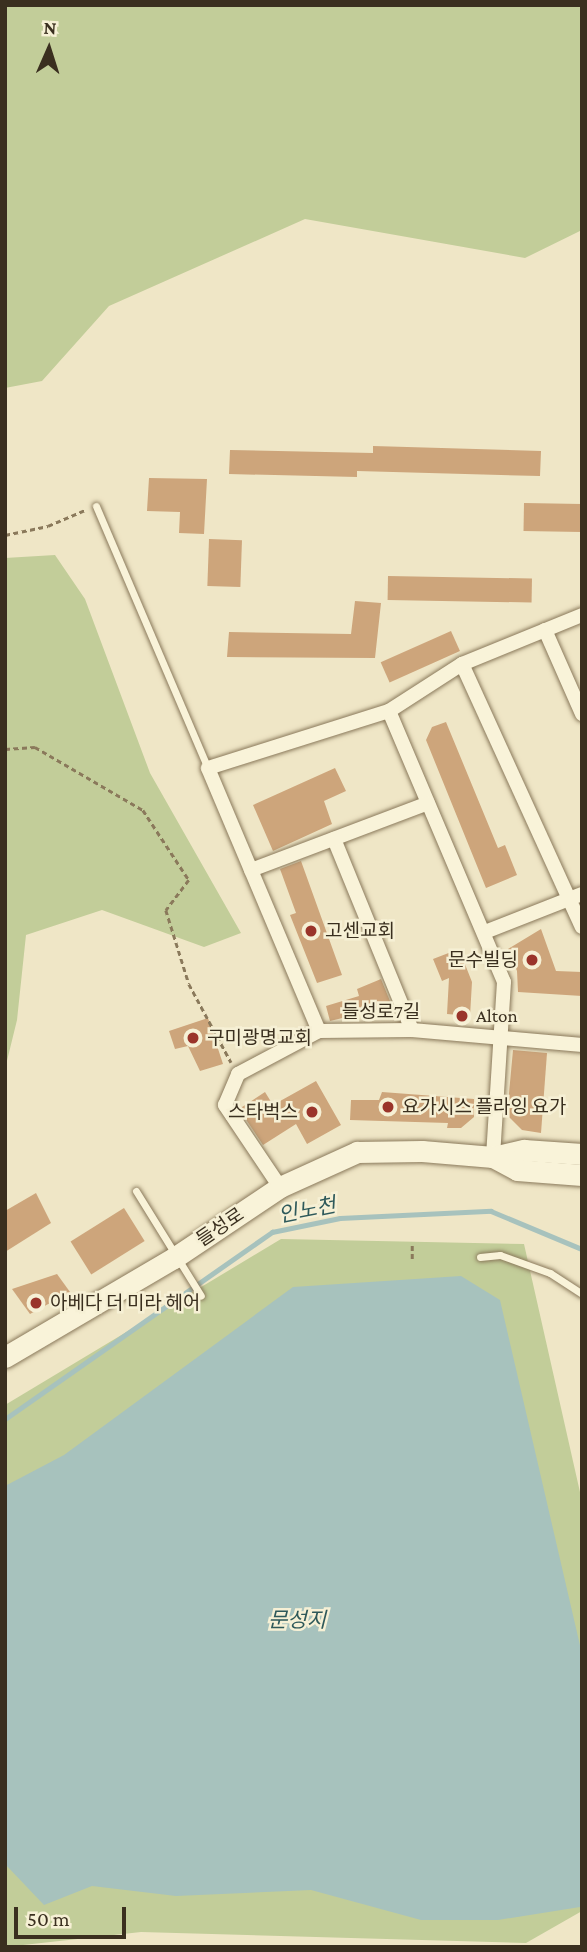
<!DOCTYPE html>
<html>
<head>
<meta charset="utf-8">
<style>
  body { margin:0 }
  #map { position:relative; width:587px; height:1952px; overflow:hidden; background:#efe6c6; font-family:"Crimson Pro","Noto Sans KR",serif }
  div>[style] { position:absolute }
  .green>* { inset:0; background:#c2cd99 }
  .water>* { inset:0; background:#a7c2bd }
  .stream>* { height:4.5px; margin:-2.25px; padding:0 2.25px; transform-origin:2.25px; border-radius:2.25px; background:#a7c2bd }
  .building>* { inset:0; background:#cda57b; transform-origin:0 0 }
  .path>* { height:2.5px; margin-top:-1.25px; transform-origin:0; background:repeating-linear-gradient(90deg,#8a795b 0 5px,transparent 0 8.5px) }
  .roads { filter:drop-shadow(0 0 2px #8a795b) drop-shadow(0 0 2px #8a795b) }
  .lane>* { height:7px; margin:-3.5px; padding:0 3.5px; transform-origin:3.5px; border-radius:3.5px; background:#f9f3d9 }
  .street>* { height:14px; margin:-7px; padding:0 7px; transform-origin:7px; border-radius:7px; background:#f9f3d9 }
  .secondary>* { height:21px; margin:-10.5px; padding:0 10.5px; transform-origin:10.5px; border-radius:10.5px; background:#f9f3d9 }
  .dots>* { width:19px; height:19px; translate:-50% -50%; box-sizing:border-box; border:4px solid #f6f0d5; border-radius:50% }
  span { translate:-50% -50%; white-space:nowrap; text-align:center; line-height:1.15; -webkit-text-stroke:5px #f6f0d5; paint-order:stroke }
  .poi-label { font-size:19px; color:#3a2f1f }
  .left { translate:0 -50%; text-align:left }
  .right { translate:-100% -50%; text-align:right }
  .street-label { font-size:19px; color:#3a2f1f }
  .water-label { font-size:21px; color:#2e595a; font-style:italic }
  .frame { position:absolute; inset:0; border:7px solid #3a2f1f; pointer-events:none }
  .north { position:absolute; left:14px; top:14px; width:70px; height:70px; -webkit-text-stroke:5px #f6f0d5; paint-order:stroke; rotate:3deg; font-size:19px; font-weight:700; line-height:28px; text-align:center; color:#3a2f1f }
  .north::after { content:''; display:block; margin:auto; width:24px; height:32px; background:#3a2f1f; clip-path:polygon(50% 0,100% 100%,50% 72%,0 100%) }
  .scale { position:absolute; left:14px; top:1907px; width:112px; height:32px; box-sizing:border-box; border:4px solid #3a2f1f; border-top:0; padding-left:9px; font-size:21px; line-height:24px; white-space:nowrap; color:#3a2f1f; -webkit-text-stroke:5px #f6f0d5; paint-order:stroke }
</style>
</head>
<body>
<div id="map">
  <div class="green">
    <i style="clip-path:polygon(5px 5px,582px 5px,582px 230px,525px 258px,305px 219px,109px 306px,42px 381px,5px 388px)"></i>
    <i style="clip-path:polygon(55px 555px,85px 599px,150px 773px,241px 933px,204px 947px,102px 910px,26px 935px,17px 1020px,5px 1069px,5px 558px)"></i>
    <i style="clip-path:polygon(281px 1239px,524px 1244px,582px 1501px,582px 1911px,526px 1943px,141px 1932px,5px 1947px,5px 1405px)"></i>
  </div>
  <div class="water">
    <i style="clip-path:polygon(461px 1276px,500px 1300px,582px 1654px,580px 1907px,498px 1920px,421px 1920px,311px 1890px,176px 1896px,92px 1886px,44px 1905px,5px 1864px,5px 1486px,64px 1455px,293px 1287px)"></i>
  </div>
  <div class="stream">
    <i style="left:5px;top:1419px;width:326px;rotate:-35deg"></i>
    <i style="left:272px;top:1232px;width:69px;rotate:-11.6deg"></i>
    <i style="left:340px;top:1218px;width:151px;rotate:-2.7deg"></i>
    <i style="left:491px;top:1211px;width:99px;rotate:22.7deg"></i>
  </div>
  <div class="building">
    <i style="clip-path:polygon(373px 446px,541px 451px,540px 476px,357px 471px,357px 477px,229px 474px,230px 450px,373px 453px)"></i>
    <i style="clip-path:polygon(149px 478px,207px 479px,204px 534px,179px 533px,180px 512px,147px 511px)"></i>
    <i style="left:524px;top:503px;width:58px;height:28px;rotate:1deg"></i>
    <i style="left:209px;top:539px;width:33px;height:47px;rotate:2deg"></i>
    <i style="left:388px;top:576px;width:144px;height:24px;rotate:1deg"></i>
    <i style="clip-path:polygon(355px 601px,381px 603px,375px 658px,227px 657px,229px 632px,351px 634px)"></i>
    <i style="left:451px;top:631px;width:22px;height:77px;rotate:66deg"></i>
    <i style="clip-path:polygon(446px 722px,498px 848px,505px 845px,517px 875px,486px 888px,426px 740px,432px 727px)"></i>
    <i style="clip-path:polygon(335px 768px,346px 791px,324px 801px,332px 824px,273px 851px,253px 805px)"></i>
    <i style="clip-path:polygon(301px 861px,342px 975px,317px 983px,290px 915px,296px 913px,280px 869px)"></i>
    <i style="clip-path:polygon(541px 929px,556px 971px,582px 972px,582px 996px,518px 992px,517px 971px,508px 949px)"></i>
    <i style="clip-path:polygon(459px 949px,472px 982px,470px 1016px,447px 1014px,449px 978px,442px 981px,433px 959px)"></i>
    <i style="clip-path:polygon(381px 979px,392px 1006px,330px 1021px,326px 1006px,359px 996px,357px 989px)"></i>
    <i style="clip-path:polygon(208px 1018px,223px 1064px,200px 1071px,188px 1046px,175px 1049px,169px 1031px)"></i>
    <i style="clip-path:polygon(513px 1050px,547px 1053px,541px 1133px,522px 1130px,507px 1115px)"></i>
    <i style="clip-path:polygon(316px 1081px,341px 1125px,307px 1144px,296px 1124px,263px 1145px,239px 1109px,265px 1092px,273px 1105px)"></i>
    <i style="clip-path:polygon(382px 1092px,474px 1099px,474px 1117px,461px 1128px,447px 1128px,448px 1123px,350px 1120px,351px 1100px,379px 1100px)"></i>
    <i style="clip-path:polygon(36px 1193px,51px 1223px,5px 1252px,5px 1211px)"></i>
    <i style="left:124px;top:1208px;width:39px;height:63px;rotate:58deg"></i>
    <i style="clip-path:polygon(57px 1274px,70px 1292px,30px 1314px,12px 1289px)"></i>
  </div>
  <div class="path">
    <i style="left:5px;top:535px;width:44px;rotate:-11.8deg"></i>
    <i style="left:48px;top:526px;width:40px;rotate:-23.4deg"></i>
    <i style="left:5px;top:749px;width:30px;rotate:-4deg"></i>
    <i style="left:35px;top:747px;width:125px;rotate:30.3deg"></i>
    <i style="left:143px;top:810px;width:84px;rotate:56.7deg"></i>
    <i style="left:189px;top:880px;width:38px;rotate:127deg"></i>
    <i style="left:166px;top:910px;width:77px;rotate:72.7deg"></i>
    <i style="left:189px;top:984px;width:89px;rotate:61.7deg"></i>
    <i style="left:412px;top:1259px;width:17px;rotate:-90deg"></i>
  </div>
  <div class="roads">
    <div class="lane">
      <i style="left:96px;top:506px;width:285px;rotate:66.9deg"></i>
      <i style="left:136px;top:1191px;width:123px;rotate:58.2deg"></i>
      <i style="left:480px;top:1257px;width:20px;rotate:-6deg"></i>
      <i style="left:500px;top:1255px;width:53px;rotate:19.8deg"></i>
      <i style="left:550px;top:1273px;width:38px;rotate:33deg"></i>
    </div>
    <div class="street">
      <i style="left:545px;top:630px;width:92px;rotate:66.2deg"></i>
      <i style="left:462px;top:664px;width:289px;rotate:65.5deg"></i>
      <i style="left:389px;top:711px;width:294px;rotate:67deg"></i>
      <i style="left:504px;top:982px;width:175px;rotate:93.6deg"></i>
      <i style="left:334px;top:839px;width:206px;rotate:67.8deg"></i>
      <i style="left:251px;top:870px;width:189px;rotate:-20.7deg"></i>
      <i style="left:485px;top:932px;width:104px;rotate:-21.4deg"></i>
      <i style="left:319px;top:1031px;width:285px;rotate:-112.9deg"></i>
      <i style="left:208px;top:768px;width:190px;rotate:-17.5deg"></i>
      <i style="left:389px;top:711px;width:87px;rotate:-32.8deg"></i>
      <i style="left:462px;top:664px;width:130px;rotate:-22.2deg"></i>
      <i style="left:280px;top:1187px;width:99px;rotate:-123.9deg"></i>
      <i style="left:225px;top:1105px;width:34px;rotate:-67deg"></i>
      <i style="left:238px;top:1074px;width:92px;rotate:-28deg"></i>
      <i style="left:319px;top:1031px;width:93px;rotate:-0.6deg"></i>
      <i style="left:412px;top:1030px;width:171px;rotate:5deg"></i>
    </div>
    <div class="secondary">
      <i style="left:493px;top:1157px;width:27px;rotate:28deg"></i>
      <i style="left:517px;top:1170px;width:65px;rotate:4.4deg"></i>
      <i style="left:5px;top:1357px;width:196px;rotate:-30.4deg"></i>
      <i style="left:174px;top:1258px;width:128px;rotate:-33.8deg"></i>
      <i style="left:280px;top:1187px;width:85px;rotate:-24.4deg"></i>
      <i style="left:357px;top:1152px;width:65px;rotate:-0.9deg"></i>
      <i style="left:422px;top:1151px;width:71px;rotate:4.8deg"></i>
      <i style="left:493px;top:1157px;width:32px;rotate:-13deg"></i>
      <i style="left:524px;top:1150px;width:58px;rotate:3.9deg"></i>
    </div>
  </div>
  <div class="dots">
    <i style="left:311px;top:931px;background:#9a342a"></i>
    <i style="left:532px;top:960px;background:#9a342a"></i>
    <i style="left:462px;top:1016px;background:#9a342a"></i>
    <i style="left:193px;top:1038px;background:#9a342a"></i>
    <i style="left:388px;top:1107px;background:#9a342a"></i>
    <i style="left:312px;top:1112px;background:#9a342a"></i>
    <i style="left:36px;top:1303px;background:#9a342a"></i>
  </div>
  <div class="poi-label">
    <span class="left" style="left:325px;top:931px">고센교회</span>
    <span class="right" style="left:518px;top:960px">문수빌딩</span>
    <span class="left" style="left:476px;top:1016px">Alton</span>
    <span class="left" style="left:207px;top:1038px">구미광명교회</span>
    <span class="left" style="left:402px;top:1107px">요가시스 플라잉 요가</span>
    <span class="right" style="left:298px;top:1112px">스타벅스</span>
    <span class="left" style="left:50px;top:1303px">아베다 더 미라 헤어</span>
  </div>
  <div class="street-label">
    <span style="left:381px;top:1012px">들성로7길</span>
    <span style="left:220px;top:1227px;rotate:-34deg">들성로</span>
  </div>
  <div class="water-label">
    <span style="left:307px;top:1210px;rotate:-11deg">인노천</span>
    <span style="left:297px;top:1620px">문성지</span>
  </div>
  <div class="frame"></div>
  <div class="north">N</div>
  <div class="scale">50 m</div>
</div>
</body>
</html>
